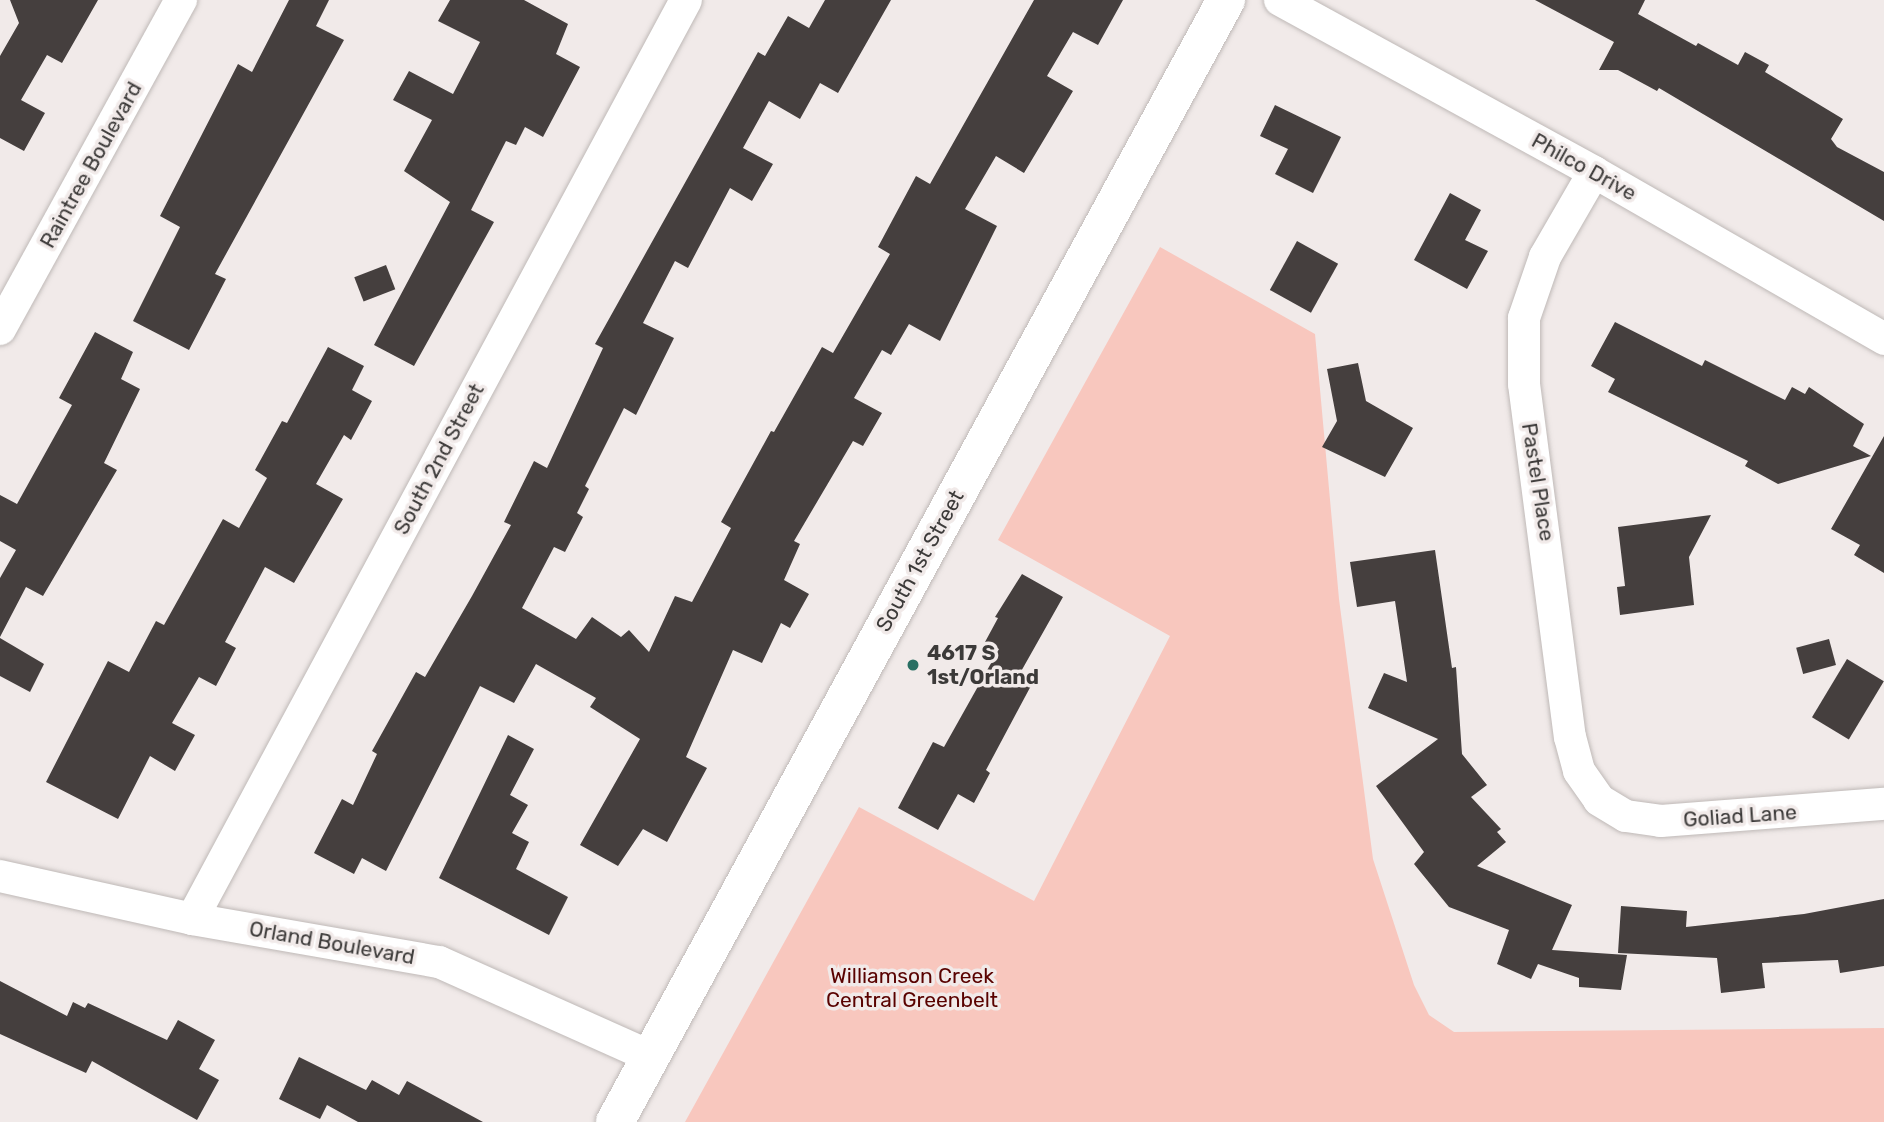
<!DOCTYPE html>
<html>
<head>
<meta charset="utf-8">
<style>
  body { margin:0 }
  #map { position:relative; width:1884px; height:1122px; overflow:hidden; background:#f1eae9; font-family:Rubik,sans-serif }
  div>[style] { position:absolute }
  .green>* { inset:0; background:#f8c7be }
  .building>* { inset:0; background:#453f3e; transform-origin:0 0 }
  .roads { filter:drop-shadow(0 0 2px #bfb9b7) drop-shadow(0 0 2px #bfb9b7) }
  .street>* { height:32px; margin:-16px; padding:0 16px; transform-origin:16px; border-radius:16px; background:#fff }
  .secondary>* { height:38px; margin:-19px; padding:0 19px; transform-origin:19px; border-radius:19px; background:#fff }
  .dots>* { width:19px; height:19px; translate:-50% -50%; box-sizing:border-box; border:4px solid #f1eae9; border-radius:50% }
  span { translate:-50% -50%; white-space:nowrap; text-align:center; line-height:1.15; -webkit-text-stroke:7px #f1eae9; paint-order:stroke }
  .street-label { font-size:21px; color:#3c3a39 }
  .poi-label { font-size:21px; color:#3c3a39; font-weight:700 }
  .left { translate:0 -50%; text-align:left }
  .park-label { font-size:21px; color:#590200 }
</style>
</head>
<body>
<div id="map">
  <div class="green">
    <i style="clip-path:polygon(1160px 247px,1315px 334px,1339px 599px,1373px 859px,1414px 985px,1429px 1015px,1454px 1032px,1884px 1028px,1884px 1122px,685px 1122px,859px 807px,1034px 901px,1170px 636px,998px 540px)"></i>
  </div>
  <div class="building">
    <i style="clip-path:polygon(10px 0,98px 0,62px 63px,47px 55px,21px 100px,45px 113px,24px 151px,0 138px,0 56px,19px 23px)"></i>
    <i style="clip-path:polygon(289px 0,329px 0,316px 26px,344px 40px,215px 274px,226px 279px,189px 350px,133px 321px,180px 227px,160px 216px,238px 64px,252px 72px)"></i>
    <i style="clip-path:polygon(450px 0,524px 0,568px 24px,556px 54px,580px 67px,543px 137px,525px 127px,516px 145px,506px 141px,471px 210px,494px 222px,414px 366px,374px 345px,450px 202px,404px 171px,432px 120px,393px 100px,409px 71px,453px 94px,480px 42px,438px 21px)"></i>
    <i style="clip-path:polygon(825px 0,891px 0,838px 93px,820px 83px,800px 119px,769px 101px,743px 148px,773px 164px,752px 201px,730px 188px,688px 268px,675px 261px,643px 323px,674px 338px,636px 415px,624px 408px,585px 486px,589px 489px,577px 513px,583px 517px,565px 552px,554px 547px,522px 608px,576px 639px,592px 617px,621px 637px,629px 630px,649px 652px,675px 596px,692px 602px,731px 528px,721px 522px,771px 431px,774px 432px,822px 347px,833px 353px,890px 254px,878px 247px,916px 176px,930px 184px,1034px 0,1123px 0,1098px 45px,1073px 32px,1047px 76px,1073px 91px,1024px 173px,996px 156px,965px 209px,997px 226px,940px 341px,909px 324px,891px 355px,882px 350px,854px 398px,882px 413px,863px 446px,853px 441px,794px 541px,800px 544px,784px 580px,809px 594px,790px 628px,781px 623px,762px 663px,733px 650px,686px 757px,707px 768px,667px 842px,643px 829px,618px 866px,580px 845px,640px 739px,590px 707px,596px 698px,536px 664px,514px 703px,480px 686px,386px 871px,362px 858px,354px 874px,314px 853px,342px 799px,353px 805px,377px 754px,372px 751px,416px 672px,425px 677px,472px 596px,511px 525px,504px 522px,534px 461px,547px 468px,603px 348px,595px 344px,758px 52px,765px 56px,788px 16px,809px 28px)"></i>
    <i style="clip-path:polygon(1535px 0,1645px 0,1638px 14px,1696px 46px,1698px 43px,1738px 65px,1745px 52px,1769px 65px,1765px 72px,1843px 119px,1831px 139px,1837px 147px,1884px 172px,1884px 221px,1659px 88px,1657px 91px,1618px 70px,1599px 70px,1614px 42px)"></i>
    <i style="clip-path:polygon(1275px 105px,1341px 137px,1313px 193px,1275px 174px,1288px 149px,1260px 136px)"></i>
    <i style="clip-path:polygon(1450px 193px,1481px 210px,1465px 240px,1488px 251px,1467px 289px,1414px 260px)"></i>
    <i style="left:1297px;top:241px;width:47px;height:56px;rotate:29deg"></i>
    <i style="left:386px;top:265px;width:26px;height:34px;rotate:69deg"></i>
    <i style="clip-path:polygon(1615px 322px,1702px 366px,1705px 360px,1785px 400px,1792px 387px,1805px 394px,1809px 387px,1864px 424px,1853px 446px,1871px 456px,1778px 484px,1745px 466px,1748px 461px,1608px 392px,1615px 379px,1591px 366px)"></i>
    <i style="clip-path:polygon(95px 332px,133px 352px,121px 379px,140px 389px,104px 463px,117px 470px,43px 596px,26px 587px,0 637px,0 578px,16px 550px,0 541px,0 495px,17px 504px,72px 405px,59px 398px)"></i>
    <i style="clip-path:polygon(328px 347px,364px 366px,352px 390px,372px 401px,351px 440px,344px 435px,316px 484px,343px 499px,294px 583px,265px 567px,225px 642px,236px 648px,216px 686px,199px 677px,172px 723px,195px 735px,175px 771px,150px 756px,118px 819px,46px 782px,108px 661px,129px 672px,156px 621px,164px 625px,223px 519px,239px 528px,267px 478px,255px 470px,282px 421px,287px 423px)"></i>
    <i style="clip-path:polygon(1358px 363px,1366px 401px,1413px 428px,1385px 477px,1322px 447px,1337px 421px,1327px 369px)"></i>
    <i style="clip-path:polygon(1884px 436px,1884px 573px,1854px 555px,1860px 545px,1831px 529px)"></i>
    <i style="clip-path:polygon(1711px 515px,1689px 557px,1694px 605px,1620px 615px,1617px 587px,1625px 586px,1618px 527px)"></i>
    <i style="clip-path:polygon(1435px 550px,1452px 668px,1456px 667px,1462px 754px,1487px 785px,1471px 797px,1501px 829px,1497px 832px,1506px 842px,1477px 866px,1572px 905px,1552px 950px,1627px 955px,1621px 990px,1579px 987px,1579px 978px,1538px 964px,1531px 979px,1497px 964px,1509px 930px,1449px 907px,1414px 864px,1424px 852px,1376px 786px,1438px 739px,1368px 708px,1384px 673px,1407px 682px,1395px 601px,1357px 607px,1350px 562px)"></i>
    <i style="clip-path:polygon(1022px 574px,1063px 597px,1019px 675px,1033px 682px,986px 770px,990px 773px,974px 803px,958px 794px,938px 830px,898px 808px,933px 742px,944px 747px,999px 649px,985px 642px,998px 618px,995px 617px)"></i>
    <i style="clip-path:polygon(0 638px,44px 664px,30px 692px,0 676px)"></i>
    <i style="left:1829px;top:639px;width:27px;height:34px;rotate:75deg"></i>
    <i style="left:1847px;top:659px;width:43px;height:68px;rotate:31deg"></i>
    <i style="clip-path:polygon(508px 735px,534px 749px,510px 795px,528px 805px,512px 833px,529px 842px,516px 869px,568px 897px,549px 935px,439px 878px)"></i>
    <i style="clip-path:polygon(1884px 899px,1884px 966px,1840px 973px,1838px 960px,1762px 963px,1765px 988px,1721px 993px,1717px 958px,1618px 953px,1621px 906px,1687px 911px,1686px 927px,1804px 914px)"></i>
    <i style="clip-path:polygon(0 981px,67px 1016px,73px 1002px,85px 1008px,88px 1003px,167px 1040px,178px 1020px,215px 1040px,199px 1069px,219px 1080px,197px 1120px,92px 1061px,86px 1073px,0 1034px)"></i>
    <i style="clip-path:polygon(299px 1057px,366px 1090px,372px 1080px,399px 1095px,407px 1081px,483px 1122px,358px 1122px,327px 1105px,320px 1119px,279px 1099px)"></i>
  </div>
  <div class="roads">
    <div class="street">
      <i style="left:1280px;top:0;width:358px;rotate:28.7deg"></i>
      <i style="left:1594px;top:172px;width:335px;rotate:29.9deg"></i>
      <i style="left:1594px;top:172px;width:98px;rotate:120deg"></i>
      <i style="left:1545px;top:257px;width:65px;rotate:109deg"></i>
      <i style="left:1524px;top:318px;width:66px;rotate:90deg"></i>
      <i style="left:1524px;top:384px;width:356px;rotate:82.6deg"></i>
      <i style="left:1570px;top:737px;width:35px;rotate:75deg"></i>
      <i style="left:1579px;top:771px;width:35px;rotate:55deg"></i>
      <i style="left:1599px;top:800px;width:31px;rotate:31deg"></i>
      <i style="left:1626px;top:816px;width:35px;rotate:8deg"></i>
      <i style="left:1661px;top:821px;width:224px;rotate:-4.4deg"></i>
      <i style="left:0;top:329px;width:376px;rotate:-61.2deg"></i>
      <i style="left:0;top:876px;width:197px;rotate:12.6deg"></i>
      <i style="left:192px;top:919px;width:251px;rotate:9.9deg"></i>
      <i style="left:439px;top:962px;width:230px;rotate:24.1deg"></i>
      <i style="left:192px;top:919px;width:1043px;rotate:-61.74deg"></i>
    </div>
    <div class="secondary">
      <i style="left:615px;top:1122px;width:1278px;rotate:-61.43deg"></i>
    </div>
  </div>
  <div class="dots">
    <i style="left:913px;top:665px;background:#296f63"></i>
  </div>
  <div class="street-label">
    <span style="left:91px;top:165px;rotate:-61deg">Raintree Boulevard</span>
    <span style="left:1584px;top:167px;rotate:29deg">Philco Drive</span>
    <span style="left:439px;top:459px;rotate:-62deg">South 2nd Street</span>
    <span style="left:1538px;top:482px;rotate:81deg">Pastel Place</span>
    <span style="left:920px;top:561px;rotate:-61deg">South 1st Street</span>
    <span style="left:1740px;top:816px;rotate:-4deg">Goliad Lane</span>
    <span style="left:332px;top:943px;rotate:10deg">Orland Boulevard</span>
  </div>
  <div class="poi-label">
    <span class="left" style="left:927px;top:665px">4617 S<br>1st/Orland</span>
  </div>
  <div class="park-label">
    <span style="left:912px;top:988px">Williamson Creek<br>Central Greenbelt</span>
  </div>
</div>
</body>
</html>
